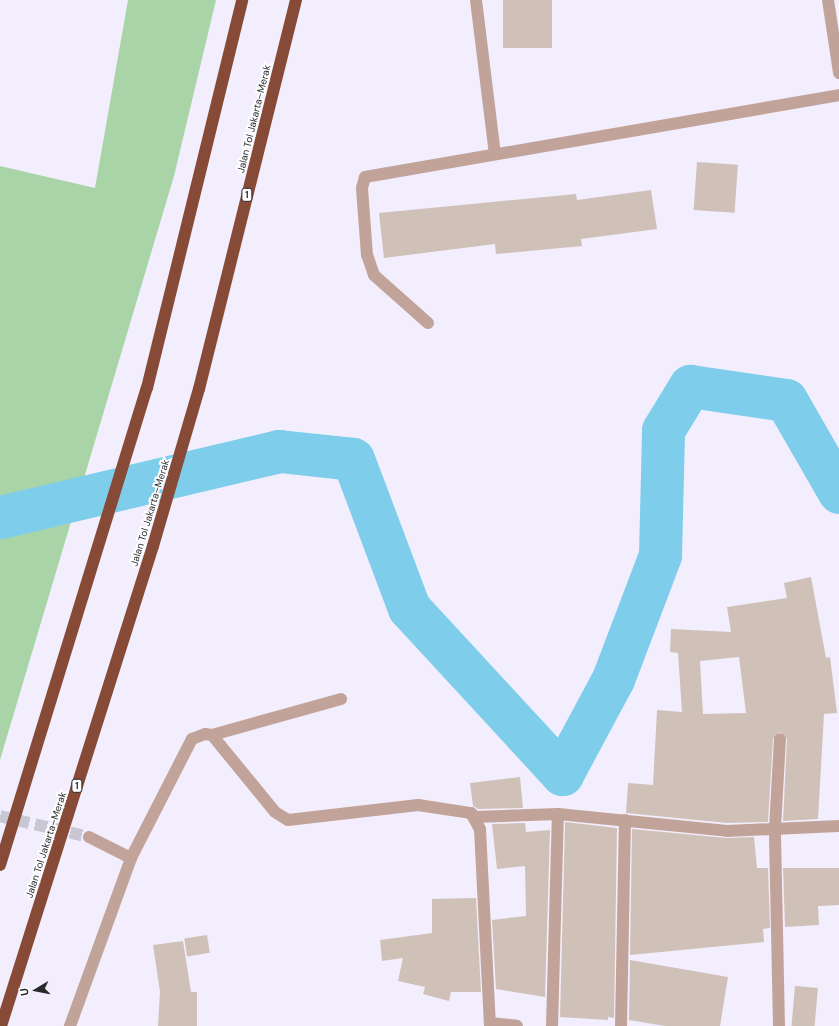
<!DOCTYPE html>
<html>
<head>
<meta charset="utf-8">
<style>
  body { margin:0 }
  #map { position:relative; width:839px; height:1026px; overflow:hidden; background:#f2eefd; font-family:"DM Sans",sans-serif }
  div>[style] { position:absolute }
  .green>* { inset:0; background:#a8d4a7 }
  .river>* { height:43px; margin:-21.5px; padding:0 21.5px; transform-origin:21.5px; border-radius:21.5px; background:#7dcdeb }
  .building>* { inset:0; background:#d0c1b8; transform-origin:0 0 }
  .minor-tunnel>* { height:12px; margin-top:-6px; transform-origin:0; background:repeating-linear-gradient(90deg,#cac7d4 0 12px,transparent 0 18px) }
  .minor>* { height:12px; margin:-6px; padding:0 6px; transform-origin:6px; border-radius:6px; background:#c2a399 }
  .highway>* { height:12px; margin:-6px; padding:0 6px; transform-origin:6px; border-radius:6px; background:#874a36 }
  span { translate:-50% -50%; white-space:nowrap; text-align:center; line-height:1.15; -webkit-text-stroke:4px #fefefe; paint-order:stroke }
  .shield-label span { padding:1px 3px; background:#fefefe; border:1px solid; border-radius:3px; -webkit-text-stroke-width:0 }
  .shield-label { font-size:9px; color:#2a292e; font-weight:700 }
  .street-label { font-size:10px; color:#2a292e }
  .north { position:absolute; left:16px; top:970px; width:40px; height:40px; -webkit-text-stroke:3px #fefefe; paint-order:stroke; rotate:260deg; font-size:11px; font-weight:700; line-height:16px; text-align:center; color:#2a292e }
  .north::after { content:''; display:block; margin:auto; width:14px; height:18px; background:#2a292e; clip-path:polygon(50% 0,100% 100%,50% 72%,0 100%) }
</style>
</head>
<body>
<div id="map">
  <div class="green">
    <i style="clip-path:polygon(128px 0,216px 0,174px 176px,0 760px,0 166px,95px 188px)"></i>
  </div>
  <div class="river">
    <i style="left:0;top:517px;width:287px;rotate:-13.3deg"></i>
    <i style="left:279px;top:451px;width:74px;rotate:6.2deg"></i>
    <i style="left:353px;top:459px;width:159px;rotate:69.4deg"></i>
    <i style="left:409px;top:608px;width:226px;rotate:47.3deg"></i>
    <i style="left:562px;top:774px;width:108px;rotate:-61.8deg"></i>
    <i style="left:613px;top:679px;width:133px;rotate:-69.2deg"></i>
    <i style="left:660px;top:555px;width:125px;rotate:-88.6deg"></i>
    <i style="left:663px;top:430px;width:52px;rotate:-58.5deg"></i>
    <i style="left:690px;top:386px;width:97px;rotate:8.3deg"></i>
    <i style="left:786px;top:400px;width:106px;rotate:60.1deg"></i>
  </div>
  <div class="building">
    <i style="left:503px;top:0;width:49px;height:48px"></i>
    <i style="left:697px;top:162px;width:41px;height:48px;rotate:4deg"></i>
    <i style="clip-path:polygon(651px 190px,657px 229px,581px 239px,582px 246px,496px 254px,495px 244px,384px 258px,379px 213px,576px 194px,577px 200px)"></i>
    <i style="clip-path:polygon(evenodd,811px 577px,826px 658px,830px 657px,837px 713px,824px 714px,818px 819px,783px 821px,787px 739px,780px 732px,773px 739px,768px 822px,727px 823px,626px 813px,628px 783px,653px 785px,657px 710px,682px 712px,678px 653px,670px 652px,671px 629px,731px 632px,727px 607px,787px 598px,784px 583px,811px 577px,739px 657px,746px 713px,703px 714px,700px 661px,739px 657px)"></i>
    <i style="clip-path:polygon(520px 777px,523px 808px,478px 809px,473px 806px,470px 783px)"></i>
    <i style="clip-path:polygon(565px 822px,617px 828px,614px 1018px,608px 1017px,608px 1020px,560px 1017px)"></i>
    <i style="clip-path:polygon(525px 823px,526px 832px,550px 830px,545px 997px,496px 989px,492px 920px,526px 916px,525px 866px,497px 869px,492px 824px)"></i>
    <i style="clip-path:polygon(632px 829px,726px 838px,754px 837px,757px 868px,768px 868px,770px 928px,763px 929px,764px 942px,630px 955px)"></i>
    <i style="clip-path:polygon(783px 868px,839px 868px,839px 905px,818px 906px,819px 925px,785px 927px)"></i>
    <i style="clip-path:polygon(476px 898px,481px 992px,451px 992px,449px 1001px,423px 994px,425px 987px,398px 981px,403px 958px,382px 961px,380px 940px,432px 933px,432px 899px)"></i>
    <i style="left:207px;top:935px;width:18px;height:23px;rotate:81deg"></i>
    <i style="clip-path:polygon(183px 941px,191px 992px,197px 992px,197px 1026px,158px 1026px,160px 992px,153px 945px)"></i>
    <i style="clip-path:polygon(630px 960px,728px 977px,720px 1026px,665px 1026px,629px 1020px)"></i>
    <i style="left:795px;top:986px;width:23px;height:40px;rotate:5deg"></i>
  </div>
  <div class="minor-tunnel">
    <i style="left:0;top:816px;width:91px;rotate:13.3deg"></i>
  </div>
  <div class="minor">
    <i style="left:476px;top:0;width:155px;rotate:83deg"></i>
    <i style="left:828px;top:0;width:74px;rotate:81.4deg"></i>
    <i style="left:428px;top:323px;width:72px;rotate:-138.4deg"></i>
    <i style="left:374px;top:275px;width:21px;rotate:-109deg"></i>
    <i style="left:367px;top:255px;width:67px;rotate:-94.3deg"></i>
    <i style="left:362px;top:188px;width:11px;rotate:-75deg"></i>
    <i style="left:365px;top:177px;width:481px;rotate:-9.8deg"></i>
    <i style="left:212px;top:735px;width:134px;rotate:-15.6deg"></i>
    <i style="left:475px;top:817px;width:83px;rotate:-2.1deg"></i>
    <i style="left:558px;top:814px;width:170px;rotate:5.7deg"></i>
    <i style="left:727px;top:831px;width:112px;rotate:-2.6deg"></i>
    <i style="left:89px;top:837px;width:47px;rotate:26.6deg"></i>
    <i style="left:490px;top:1023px;width:27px;rotate:6deg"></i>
    <i style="left:70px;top:1026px;width:179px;rotate:-70deg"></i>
    <i style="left:131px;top:858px;width:134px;rotate:-62.9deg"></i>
    <i style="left:192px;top:739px;width:14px;rotate:-21deg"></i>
    <i style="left:205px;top:734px;width:7px;rotate:8deg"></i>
    <i style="left:212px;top:735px;width:99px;rotate:50.7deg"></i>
    <i style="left:275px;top:812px;width:15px;rotate:32deg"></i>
    <i style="left:288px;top:820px;width:131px;rotate:-6.6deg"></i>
    <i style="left:418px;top:805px;width:54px;rotate:8.6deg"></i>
    <i style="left:471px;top:813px;width:18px;rotate:61deg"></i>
    <i style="left:480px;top:829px;width:197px;rotate:87.1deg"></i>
    <i style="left:552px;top:1026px;width:212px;rotate:-88.4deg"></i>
    <i style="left:621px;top:1026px;width:206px;rotate:-88.9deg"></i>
    <i style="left:779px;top:1026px;width:198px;rotate:-91.2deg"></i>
    <i style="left:775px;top:828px;width:89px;rotate:-86.8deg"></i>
  </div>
  <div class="highway">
    <i style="left:0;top:865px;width:499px;rotate:-72.9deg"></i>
    <i style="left:147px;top:388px;width:399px;rotate:-76.2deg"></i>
    <i style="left:1px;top:1026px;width:503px;rotate:-72.43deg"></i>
    <i style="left:153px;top:546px;width:164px;rotate:-73.7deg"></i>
    <i style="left:199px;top:389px;width:401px;rotate:-76deg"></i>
  </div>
  <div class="shield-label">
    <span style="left:247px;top:195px">1</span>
    <span style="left:77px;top:786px">1</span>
  </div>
  <div class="street-label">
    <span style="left:254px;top:119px;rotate:-76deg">Jalan Tol Jakarta–Merak</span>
    <span style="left:150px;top:513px;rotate:-73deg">Jalan Tol Jakarta–Merak</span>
    <span style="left:46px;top:845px;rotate:-72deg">Jalan Tol Jakarta–Merak</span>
  </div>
  <div class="north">U</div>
</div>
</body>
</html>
